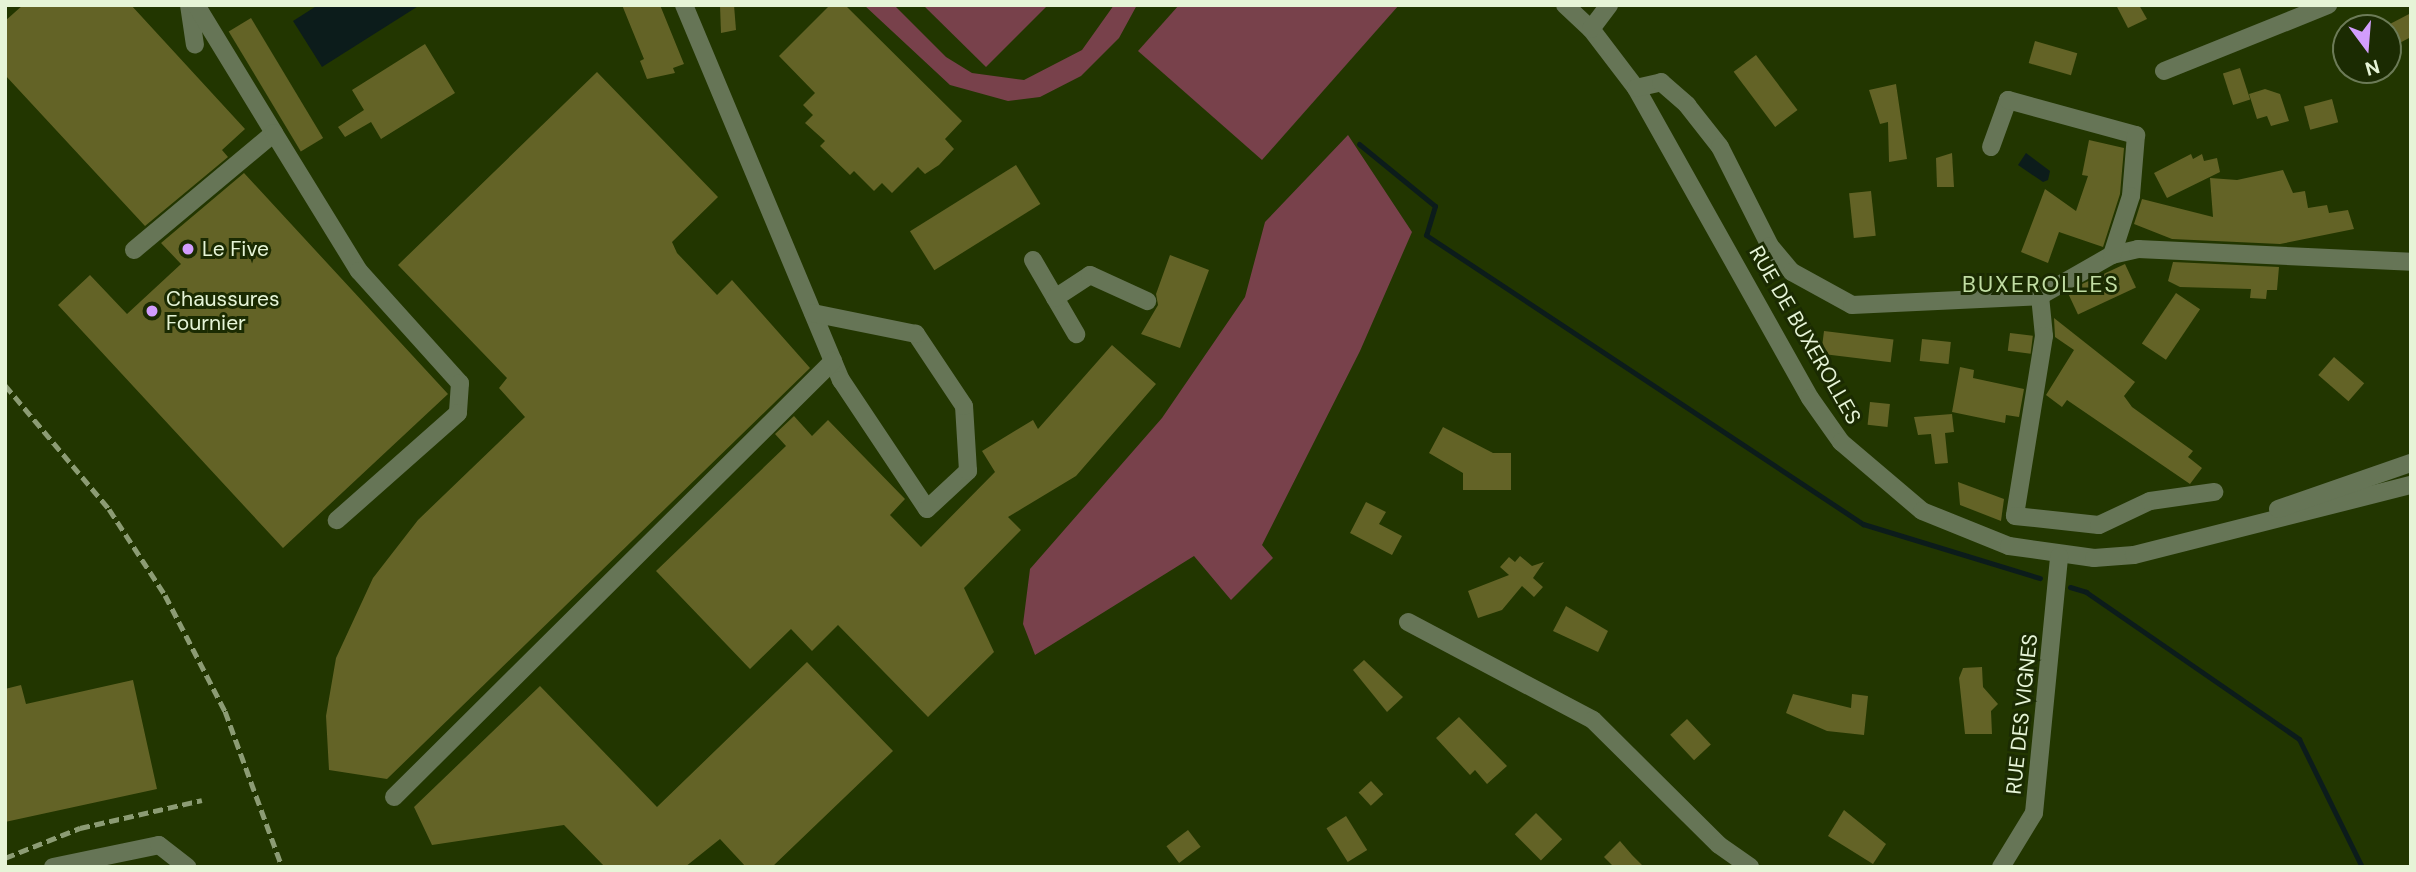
<!DOCTYPE html>
<html>
<head>
<meta charset="utf-8">
<style>
  body { margin:0 }
  #map { position:relative; width:2416px; height:872px; overflow:hidden; background:#223600; font-family:"DM Sans",sans-serif }
  div>[style] { position:absolute }
  .green>* { inset:0; background:#78414b }
  .water>* { inset:0; background:#0c1c1b }
  .stream>* { height:5px; margin:-2.5px; padding:0 2.5px; transform-origin:2.5px; border-radius:2.5px; background:#0c1c1b }
  .building>* { inset:0; background:#636326; transform-origin:0 0 }
  .minor>* { height:18px; margin:-9px; padding:0 9px; transform-origin:9px; border-radius:9px; background:#667556 }
  .rail>* { height:5px; margin-top:-2.5px; transform-origin:0; background:repeating-linear-gradient(90deg,#8c9c74 0 10px,transparent 0 15px) }
  .dots>* { width:19px; height:19px; translate:-50% -50%; box-sizing:border-box; border:4px solid #1b2b02; border-radius:50% }
  span { translate:-50% -50%; white-space:nowrap; text-align:center; line-height:1.15; -webkit-text-stroke:6px #1b2b02; paint-order:stroke }
  .poi-label { font-size:21px; color:#e6f4d7 }
  .left { translate:0 -50%; text-align:left }
  .street-label { font-size:21px; color:#e6f4d7 }
  .neighbourhood-label { font-size:23px; color:#c1dda3; letter-spacing:2px }
  .frame { position:absolute; inset:0; border:7px solid #e6f4d7; pointer-events:none }
  .north { position:absolute; left:2332px; top:14px; width:70px; height:70px; box-sizing:border-box; background:#1b2b02; border:2px solid #6c7b57; border-radius:50%; rotate:164deg; font-size:19px; font-weight:700; line-height:28px; text-align:center; color:#e6f4d7 }
  .north::after { content:''; display:block; margin:auto; width:24px; height:32px; background:#d29dfd; clip-path:polygon(50% 0,100% 100%,50% 72%,0 100%) }
</style>
</head>
<body>
<div id="map">
  <div class="green">
    <i style="clip-path:polygon(864px 5px,894px 5px,946px 57px,972px 73px,1024px 80px,1082px 50px,1114px 5px,1137px 5px,1119px 38px,1081px 76px,1040px 97px,1008px 101px,950px 85px)"></i>
    <i style="clip-path:polygon(923px 5px,1048px 5px,986px 67px)"></i>
    <i style="clip-path:polygon(1179px 5px,1399px 5px,1262px 160px,1138px 51px)"></i>
    <i style="clip-path:polygon(1348px 135px,1412px 232px,1360px 351px,1262px 545px,1273px 558px,1231px 600px,1194px 556px,1035px 655px,1023px 624px,1030px 569px,1162px 418px,1245px 297px,1265px 222px)"></i>
  </div>
  <div class="water">
    <i style="clip-path:polygon(318px 5px,420px 5px,322px 67px,293px 21px)"></i>
    <i style="clip-path:polygon(2026px 153px,2050px 171px,2048px 180px,2043px 182px,2018px 165px)"></i>
  </div>
  <div class="stream">
    <i style="left:1359px;top:144px;width:98px;rotate:39.2deg"></i>
    <i style="left:1435px;top:206px;width:30px;rotate:107deg"></i>
    <i style="left:1426px;top:235px;width:524px;rotate:33.48deg"></i>
    <i style="left:1863px;top:524px;width:185px;rotate:17deg"></i>
    <i style="left:2070px;top:587px;width:17px;rotate:17deg"></i>
    <i style="left:2086px;top:592px;width:259px;rotate:34.6deg"></i>
    <i style="left:2299px;top:739px;width:143px;rotate:63.8deg"></i>
  </div>
  <div class="building">
    <i style="clip-path:polygon(23px 5px,131px 5px,245px 129px,222px 150px,228px 157px,145px 226px,5px 75px,5px 21px)"></i>
    <i style="clip-path:polygon(622px 5px,660px 5px,684px 64px,673px 68px,675px 73px,647px 79px,640px 61px,644px 59px)"></i>
    <i style="clip-path:polygon(720px 5px,734px 5px,736px 30px,721px 33px)"></i>
    <i style="clip-path:polygon(830px 5px,845px 5px,962px 121px,945px 139px,954px 149px,939px 165px,925px 174px,918px 167px,892px 193px,882px 183px,874px 191px,854px 171px,850px 175px,820px 146px,825px 141px,805px 123px,813px 115px,803px 105px,815px 93px,779px 56px)"></i>
    <i style="clip-path:polygon(2116px 5px,2139px 5px,2147px 19px,2128px 28px)"></i>
    <i style="clip-path:polygon(2411px 13px,2411px 37px,2388px 49px,2388px 25px)"></i>
    <i style="left:251px;top:18px;width:140px;height:26px;rotate:59deg"></i>
    <i style="left:2035px;top:41px;width:44px;height:23px;rotate:16deg"></i>
    <i style="clip-path:polygon(425px 44px,455px 93px,381px 139px,371px 122px,345px 137px,338px 127px,364px 110px,352px 90px)"></i>
    <i style="left:1756px;top:55px;width:69px;height:28px;rotate:53deg"></i>
    <i style="left:2240px;top:68px;width:33px;height:18px;rotate:72deg"></i>
    <i style="clip-path:polygon(597px 72px,718px 197px,672px 242px,677px 253px,717px 295px,732px 280px,810px 368px,387px 779px,329px 770px,326px 716px,336px 658px,373px 578px,418px 520px,525px 417px,499px 388px,507px 378px,398px 265px)"></i>
    <i style="clip-path:polygon(1896px 84px,1907px 159px,1889px 162px,1888px 122px,1880px 124px,1869px 90px)"></i>
    <i style="clip-path:polygon(2265px 89px,2280px 94px,2289px 121px,2271px 126px,2267px 116px,2257px 119px,2249px 94px)"></i>
    <i style="left:2332px;top:99px;width:24px;height:29px;rotate:75deg"></i>
    <i style="clip-path:polygon(2089px 140px,2124px 148px,2120px 194px,2103px 247px,2059px 232px,2048px 263px,2021px 252px,2045px 189px,2076px 211px,2088px 176px,2082px 175px)"></i>
    <i style="clip-path:polygon(1952px 153px,1954px 187px,1937px 187px,1936px 158px)"></i>
    <i style="clip-path:polygon(2191px 154px,2193px 159px,2202px 154px,2204px 161px,2217px 158px,2220px 172px,2167px 198px,2154px 173px)"></i>
    <i style="left:1016px;top:165px;width:46px;height:125px;rotate:58deg"></i>
    <i style="clip-path:polygon(2283px 170px,2293px 193px,2305px 191px,2308px 208px,2327px 205px,2329px 213px,2348px 210px,2354px 229px,2280px 244px,2172px 239px,2134px 224px,2142px 199px,2213px 217px,2210px 178px,2237px 180px)"></i>
    <i style="clip-path:polygon(244px 173px,448px 394px,283px 548px,58px 305px,90px 275px,127px 314px,181px 264px,161px 243px)"></i>
    <i style="left:1871px;top:191px;width:45px;height:22px;rotate:84deg"></i>
    <i style="clip-path:polygon(1170px 255px,1209px 270px,1180px 348px,1141px 334px,1158px 305px,1156px 294px)"></i>
    <i style="clip-path:polygon(2173px 262px,2279px 267px,2277px 290px,2267px 290px,2266px 299px,2250px 298px,2251px 289px,2180px 287px,2168px 281px)"></i>
    <i style="left:2125px;top:264px;width:26px;height:64px;rotate:65deg"></i>
    <i style="left:2176px;top:293px;width:29px;height:61px;rotate:34deg"></i>
    <i style="clip-path:polygon(2054px 318px,2135px 382px,2124px 396px,2132px 407px,2193px 451px,2188px 457px,2202px 468px,2190px 484px,2067px 400px,2062px 407px,2046px 395px,2074px 350px,2055px 337px)"></i>
    <i style="left:1824px;top:331px;width:70px;height:23px;rotate:7deg"></i>
    <i style="left:2010px;top:333px;width:23px;height:18px;rotate:7deg"></i>
    <i style="left:1922px;top:339px;width:29px;height:22px;rotate:6deg"></i>
    <i style="clip-path:polygon(1112px 345px,1156px 384px,1076px 476px,1008px 517px,1021px 530px,964px 588px,994px 652px,928px 717px,838px 625px,812px 651px,791px 629px,750px 669px,656px 571px,786px 446px,775px 434px,794px 416px,812px 436px,828px 420px,905px 499px,890px 515px,921px 547px,995px 472px,982px 451px,1033px 420px,1038px 429px)"></i>
    <i style="left:2334px;top:357px;width:40px;height:24px;rotate:41deg"></i>
    <i style="clip-path:polygon(1960px 367px,1974px 370px,1973px 378px,2024px 389px,2019px 417px,2006px 415px,2005px 423px,1952px 412px)"></i>
    <i style="left:1870px;top:402px;width:20px;height:23px;rotate:6deg"></i>
    <i style="clip-path:polygon(1952px 414px,1954px 432px,1945px 433px,1948px 463px,1935px 464px,1931px 434px,1918px 435px,1914px 417px)"></i>
    <i style="clip-path:polygon(1443px 427px,1493px 453px,1511px 453px,1511px 490px,1463px 490px,1463px 473px,1429px 453px)"></i>
    <i style="clip-path:polygon(1958px 482px,2004px 499px,2001px 521px,1960px 505px)"></i>
    <i style="clip-path:polygon(1366px 502px,1386px 512px,1379px 524px,1402px 536px,1392px 555px,1350px 533px)"></i>
    <i style="clip-path:polygon(1520px 556px,1532px 566px,1544px 562px,1533px 578px,1543px 587px,1534px 597px,1522px 586px,1502px 610px,1478px 618px,1468px 591px,1509px 575px,1500px 567px,1509px 557px,1515px 562px)"></i>
    <i style="clip-path:polygon(1566px 606px,1608px 631px,1598px 652px,1553px 631px)"></i>
    <i style="clip-path:polygon(1364px 660px,1403px 697px,1387px 712px,1353px 670px)"></i>
    <i style="clip-path:polygon(807px 662px,893px 751px,772px 867px,746px 867px,720px 839px,685px 867px,605px 867px,564px 825px,432px 845px,414px 807px,540px 686px,657px 807px)"></i>
    <i style="clip-path:polygon(1982px 667px,1983px 687px,1998px 704px,1991px 711px,1992px 734px,1965px 734px,1959px 678px,1963px 668px)"></i>
    <i style="clip-path:polygon(133px 680px,157px 789px,5px 822px,5px 689px,21px 685px,26px 704px)"></i>
    <i style="clip-path:polygon(1793px 694px,1851px 708px,1852px 694px,1868px 696px,1864px 735px,1827px 731px,1786px 713px)"></i>
    <i style="clip-path:polygon(1459px 717px,1507px 766px,1487px 784px,1475px 770px,1470px 775px,1436px 738px)"></i>
    <i style="left:1687px;top:719px;width:35px;height:23px;rotate:47deg"></i>
    <i style="left:1371px;top:781px;width:18px;height:17px;rotate:47deg"></i>
    <i style="clip-path:polygon(1844px 810px,1886px 844px,1873px 864px,1828px 836px)"></i>
    <i style="left:1536px;top:813px;width:37px;height:30px;rotate:45deg"></i>
    <i style="left:1346px;top:816px;width:40px;height:23px;rotate:58deg"></i>
    <i style="left:1188px;top:830px;width:21px;height:27px;rotate:53deg"></i>
    <i style="clip-path:polygon(1620px 841px,1632px 855px,1644px 867px,1614px 867px,1604px 857px)"></i>
  </div>
  <div class="minor">
    <i style="left:189px;top:5px;width:40px;rotate:81.5deg"></i>
    <i style="left:196px;top:5px;width:150px;rotate:58.6deg"></i>
    <i style="left:684px;top:5px;width:407px;rotate:67.3deg"></i>
    <i style="left:841px;top:380px;width:155px;rotate:56.3deg"></i>
    <i style="left:927px;top:509px;width:56px;rotate:-42.8deg"></i>
    <i style="left:968px;top:471px;width:65px;rotate:-93.5deg"></i>
    <i style="left:964px;top:406px;width:87px;rotate:-123.7deg"></i>
    <i style="left:916px;top:334px;width:105px;rotate:-168.5deg"></i>
    <i style="left:1565px;top:5px;width:35px;rotate:43deg"></i>
    <i style="left:1591px;top:29px;width:74px;rotate:52.7deg"></i>
    <i style="left:1636px;top:88px;width:355px;rotate:60.7deg"></i>
    <i style="left:1810px;top:398px;width:54px;rotate:54.8deg"></i>
    <i style="left:1841px;top:442px;width:106px;rotate:40.4deg"></i>
    <i style="left:1922px;top:511px;width:94px;rotate:21.9deg"></i>
    <i style="left:2009px;top:546px;width:86px;rotate:8deg"></i>
    <i style="left:2094px;top:558px;width:40px;rotate:-4.3deg"></i>
    <i style="left:2134px;top:555px;width:286px;rotate:-14.2deg"></i>
    <i style="left:1591px;top:29px;width:30px;rotate:-53deg"></i>
    <i style="left:2164px;top:71px;width:177px;rotate:-21.9deg"></i>
    <i style="left:1636px;top:88px;width:26px;rotate:-13deg"></i>
    <i style="left:1661px;top:82px;width:35px;rotate:41deg"></i>
    <i style="left:1687px;top:105px;width:53px;rotate:51.8deg"></i>
    <i style="left:1720px;top:147px;width:111px;rotate:63.2deg"></i>
    <i style="left:1770px;top:246px;width:34px;rotate:50deg"></i>
    <i style="left:1792px;top:272px;width:68px;rotate:28.8deg"></i>
    <i style="left:1852px;top:305px;width:188px;rotate:-2.7deg"></i>
    <i style="left:2040px;top:296px;width:83px;rotate:-29.7deg"></i>
    <i style="left:2112px;top:255px;width:27px;rotate:-13deg"></i>
    <i style="left:2138px;top:249px;width:273px;rotate:2.7deg"></i>
    <i style="left:1991px;top:147px;width:50px;rotate:-70.1deg"></i>
    <i style="left:2008px;top:100px;width:133px;rotate:15.3deg"></i>
    <i style="left:2136px;top:135px;width:61px;rotate:94.7deg"></i>
    <i style="left:2131px;top:196px;width:62px;rotate:107.9deg"></i>
    <i style="left:134px;top:250px;width:182px;rotate:-39.9deg"></i>
    <i style="left:274px;top:133px;width:162px;rotate:58.4deg"></i>
    <i style="left:359px;top:271px;width:151px;rotate:48deg"></i>
    <i style="left:460px;top:383px;width:30px;rotate:94deg"></i>
    <i style="left:458px;top:413px;width:162px;rotate:138.5deg"></i>
    <i style="left:1033px;top:260px;width:86px;rotate:59.8deg"></i>
    <i style="left:2040px;top:296px;width:40px;rotate:84.3deg"></i>
    <i style="left:2044px;top:336px;width:182px;rotate:99.2deg"></i>
    <i style="left:2015px;top:516px;width:84px;rotate:6.1deg"></i>
    <i style="left:2099px;top:525px;width:56px;rotate:-25.2deg"></i>
    <i style="left:2150px;top:501px;width:65px;rotate:-8deg"></i>
    <i style="left:1055px;top:298px;width:42px;rotate:-33.3deg"></i>
    <i style="left:1090px;top:275px;width:63px;rotate:24.5deg"></i>
    <i style="left:2278px;top:509px;width:141px;rotate:-19.1deg"></i>
    <i style="left:1408px;top:622px;width:209px;rotate:27.9deg"></i>
    <i style="left:1593px;top:720px;width:177px;rotate:44.8deg"></i>
    <i style="left:1719px;top:845px;width:38px;rotate:35deg"></i>
    <i style="left:394px;top:797px;width:619px;rotate:-44.8deg"></i>
    <i style="left:53px;top:867px;width:108px;rotate:-11.7deg"></i>
    <i style="left:159px;top:845px;width:36px;rotate:38deg"></i>
    <i style="left:2001px;top:867px;width:63px;rotate:-58.6deg"></i>
    <i style="left:2034px;top:813px;width:258px;rotate:-84.4deg"></i>
  </div>
  <div class="rail">
    <i style="left:5px;top:385px;width:162px;rotate:50deg"></i>
    <i style="left:109px;top:509px;width:103px;rotate:56.9deg"></i>
    <i style="left:165px;top:595px;width:131px;rotate:62.7deg"></i>
    <i style="left:225px;top:711px;width:166px;rotate:69.9deg"></i>
    <i style="left:5px;top:858px;width:81px;rotate:-21.8deg"></i>
    <i style="left:80px;top:828px;width:125px;rotate:-12.9deg"></i>
  </div>
  <div class="dots">
    <i style="left:188px;top:249px;background:#d29dfd"></i>
    <i style="left:152px;top:311px;background:#d29dfd"></i>
  </div>
  <div class="poi-label">
    <span class="left" style="left:202px;top:249px">Le Five</span>
    <span class="left" style="left:166px;top:311px">Chaussures<br>Fournier</span>
  </div>
  <div class="street-label">
    <span style="left:1805px;top:335px;rotate:60deg">RUE DE BUXEROLLES</span>
    <span style="left:2022px;top:714px;rotate:-84deg">RUE DES VIGNES</span>
  </div>
  <div class="neighbourhood-label">
    <span style="left:2041px;top:284px">BUXEROLLES</span>
  </div>
  <div class="frame"></div>
  <div class="north">N</div>
</div>
</body>
</html>
